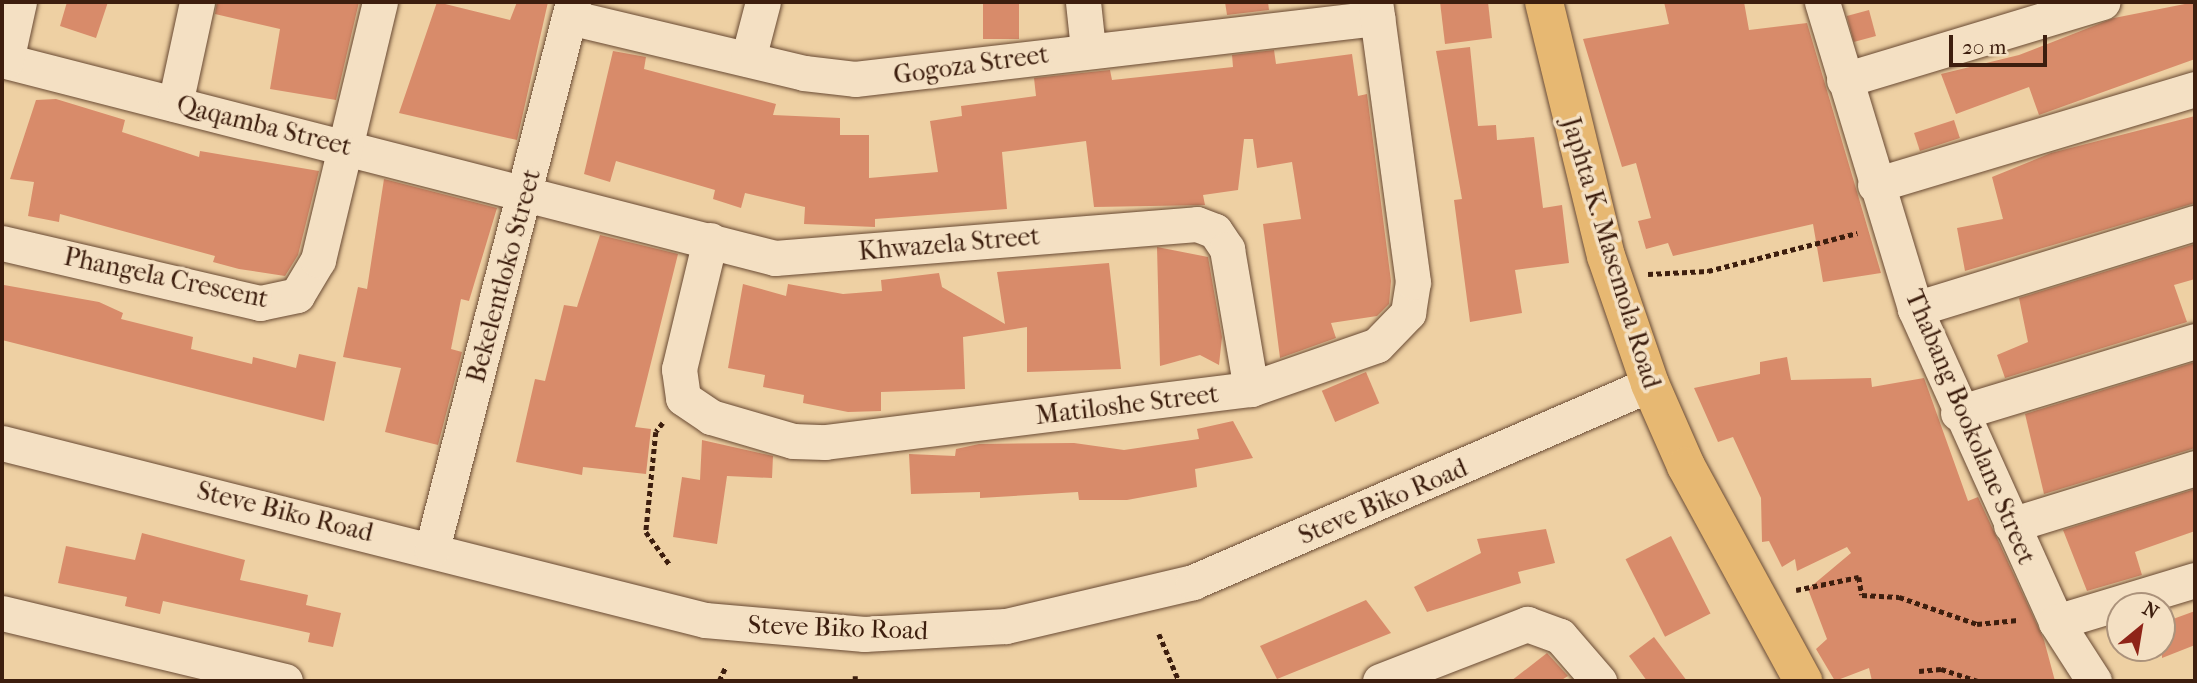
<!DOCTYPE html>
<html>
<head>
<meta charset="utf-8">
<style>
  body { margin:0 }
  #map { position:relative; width:2197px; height:683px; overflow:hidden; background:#eed0a3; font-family:"IM FELL French Canon",serif }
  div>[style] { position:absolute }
  .building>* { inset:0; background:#d88b6a; transform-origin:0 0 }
  .path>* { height:4.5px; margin-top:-2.25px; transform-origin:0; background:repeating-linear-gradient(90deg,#3d1e0e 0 5px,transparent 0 8.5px) }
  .roads { filter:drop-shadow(0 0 2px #694a33) drop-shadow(0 0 2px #694a33) }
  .minor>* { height:35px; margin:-17.5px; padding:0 17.5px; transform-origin:17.5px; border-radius:17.5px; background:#f4e0c3 }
  .major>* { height:38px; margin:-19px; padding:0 19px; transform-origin:19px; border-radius:19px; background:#e7b872 }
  span { translate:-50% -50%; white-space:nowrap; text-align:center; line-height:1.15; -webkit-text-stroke:7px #f4e0c3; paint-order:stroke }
  .street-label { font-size:26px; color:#3d1e0e }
  .frame { position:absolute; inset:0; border:4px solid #3d1e0e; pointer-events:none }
  .north { position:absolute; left:2106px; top:592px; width:70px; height:70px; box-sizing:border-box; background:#f4e0c3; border:2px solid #ab927b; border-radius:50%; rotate:30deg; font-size:19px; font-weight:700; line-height:28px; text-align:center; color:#3d1e0e }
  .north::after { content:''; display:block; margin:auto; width:24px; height:32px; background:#8f2418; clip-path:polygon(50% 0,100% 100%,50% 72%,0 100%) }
  .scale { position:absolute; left:1949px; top:35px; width:98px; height:32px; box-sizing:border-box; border:4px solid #3d1e0e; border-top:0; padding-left:9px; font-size:21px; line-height:24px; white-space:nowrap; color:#3d1e0e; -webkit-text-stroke:5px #f4e0c3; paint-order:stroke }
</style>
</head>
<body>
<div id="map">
  <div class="building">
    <i style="clip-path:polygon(67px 2px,108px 2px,96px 38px,60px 26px)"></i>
    <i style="clip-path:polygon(217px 2px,359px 2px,336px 100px,270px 89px,280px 29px,215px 14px)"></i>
    <i style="clip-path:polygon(437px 2px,510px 20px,517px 2px,548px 2px,517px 140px,399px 113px)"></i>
    <i style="left:983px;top:2px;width:36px;height:37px"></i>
    <i style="clip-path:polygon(1225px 2px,1268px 2px,1269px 10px,1227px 15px)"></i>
    <i style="clip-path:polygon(1440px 2px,1488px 2px,1492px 38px,1445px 44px)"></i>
    <i style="clip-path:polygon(1664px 2px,1744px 2px,1749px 30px,1807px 23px,1881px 273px,1823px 282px,1813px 224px,1673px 256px,1668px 243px,1646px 249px,1638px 221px,1651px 218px,1636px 163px,1622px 167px,1583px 39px,1669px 24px)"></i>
    <i style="clip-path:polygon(2195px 2px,2195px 59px,2039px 115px,2029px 87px,1956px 114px,1941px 74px,2019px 55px,2114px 18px)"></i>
    <i style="left:1869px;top:10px;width:27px;height:23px;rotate:75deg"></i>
    <i style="clip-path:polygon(1470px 47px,1478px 126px,1496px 125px,1497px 140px,1534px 137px,1543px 208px,1562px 205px,1569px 263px,1515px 270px,1522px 313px,1470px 322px,1454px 200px,1462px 199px,1436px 51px)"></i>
    <i style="clip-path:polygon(1274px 50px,1276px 64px,1352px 54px,1358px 96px,1367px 94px,1391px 281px,1389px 304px,1377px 316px,1331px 323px,1336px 338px,1280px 358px,1263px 224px,1301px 219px,1292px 162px,1257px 168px,1253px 139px,1244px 139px,1238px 190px,1203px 195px,1205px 205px,1094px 207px,1086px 141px,1002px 152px,1007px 209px,875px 219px,875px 227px,804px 224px,805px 207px,745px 193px,741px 208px,713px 199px,715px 190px,616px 161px,610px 182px,584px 174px,613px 51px,646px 57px,644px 69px,776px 104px,773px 115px,840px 118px,840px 135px,869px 135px,869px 178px,938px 172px,930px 121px,962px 116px,961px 106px,1036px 96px,1034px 78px,1110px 70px,1112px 80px,1233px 67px,1232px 55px)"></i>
    <i style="clip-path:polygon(56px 99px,125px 120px,122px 132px,199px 157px,200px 151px,319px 171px,298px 255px,285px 276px,239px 269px,213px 262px,215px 256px,60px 214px,59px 222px,28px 216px,34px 182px,10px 179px,36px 100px)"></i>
    <i style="clip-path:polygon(2195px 116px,2195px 203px,1965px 271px,1957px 228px,2003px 219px,1992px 177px,2051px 153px)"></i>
    <i style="left:1954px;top:120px;width:19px;height:42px;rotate:72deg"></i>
    <i style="clip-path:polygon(384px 179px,497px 208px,469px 301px,461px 299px,451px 349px,462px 352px,438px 445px,385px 432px,401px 368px,343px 357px,358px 287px,367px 289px)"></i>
    <i style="clip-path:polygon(600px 235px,678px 254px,635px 427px,651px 429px,646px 474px,583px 467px,582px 475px,516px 462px,535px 379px,545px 381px,564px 305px,577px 307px)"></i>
    <i style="clip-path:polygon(2195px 244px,2195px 279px,2174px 285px,2187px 322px,2005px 378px,1997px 355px,2028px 342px,2019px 298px)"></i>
    <i style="clip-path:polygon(1157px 247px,1208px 257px,1222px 337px,1219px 365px,1200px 355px,1160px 366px)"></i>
    <i style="clip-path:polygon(1109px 263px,1121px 369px,1027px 372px,1027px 327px,963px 337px,965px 389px,881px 392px,881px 411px,848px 412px,803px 403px,804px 395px,763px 387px,765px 375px,728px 368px,743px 284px,786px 296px,788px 284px,843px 294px,882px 291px,881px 280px,939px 273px,942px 287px,1005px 324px,997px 272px)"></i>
    <i style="clip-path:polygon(4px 285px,99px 302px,123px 313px,121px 319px,193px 337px,191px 349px,252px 364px,253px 357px,296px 368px,299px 354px,336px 362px,324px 421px,2px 340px)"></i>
    <i style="clip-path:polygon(1787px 357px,1791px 380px,1871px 378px,1872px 387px,1924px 378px,1968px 501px,1978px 497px,2044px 640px,2055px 681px,1872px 681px,1869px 668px,1835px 681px,1816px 649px,1827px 639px,1808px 589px,1851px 553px,1847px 547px,1797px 571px,1795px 559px,1782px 567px,1769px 541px,1762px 542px,1761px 498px,1733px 437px,1718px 442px,1694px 388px,1760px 374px,1760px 362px)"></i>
    <i style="clip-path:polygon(2195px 362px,2195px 448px,2044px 494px,2025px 414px)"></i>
    <i style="left:1366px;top:372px;width:34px;height:48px;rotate:67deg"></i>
    <i style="clip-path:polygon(1233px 421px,1253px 458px,1195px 469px,1197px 487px,1127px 500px,1079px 500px,1078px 492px,980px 498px,980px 492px,911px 494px,909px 454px,955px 456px,956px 449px,979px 444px,1074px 443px,1124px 450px,1199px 439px,1197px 429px)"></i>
    <i style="clip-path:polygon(702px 440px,773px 456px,772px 478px,727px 476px,717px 544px,673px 537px,682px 477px,700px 480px)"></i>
    <i style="clip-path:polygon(2195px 489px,2195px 531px,2135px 552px,2142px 575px,2087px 591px,2063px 530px)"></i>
    <i style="clip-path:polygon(1546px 529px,1555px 563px,1518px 572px,1521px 583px,1427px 612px,1414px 587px,1481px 553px,1477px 539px)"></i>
    <i style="clip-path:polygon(142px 533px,245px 560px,240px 580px,308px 595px,306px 605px,341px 613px,333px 647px,308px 642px,310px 633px,163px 601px,160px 614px,125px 606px,127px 597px,58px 583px,66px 546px,135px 560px)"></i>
    <i style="left:1671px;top:536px;width:87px;height:51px;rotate:63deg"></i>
    <i style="clip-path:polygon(1366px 600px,1391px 633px,1277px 679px,1260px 646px)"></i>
    <i style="clip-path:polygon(2195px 611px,2195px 645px,2162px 658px,2162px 623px)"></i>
    <i style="clip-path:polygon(1654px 637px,1687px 681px,1647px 681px,1629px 656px)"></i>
    <i style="clip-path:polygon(1547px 653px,1568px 676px,1560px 681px,1511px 681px)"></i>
  </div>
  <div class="path">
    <i style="left:1648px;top:274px;width:60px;rotate:-2.9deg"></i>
    <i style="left:1708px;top:271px;width:154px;rotate:-14.3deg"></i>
    <i style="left:663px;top:423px;width:11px;rotate:128deg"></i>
    <i style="left:656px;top:432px;width:100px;rotate:95.7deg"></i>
    <i style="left:646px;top:532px;width:41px;rotate:54deg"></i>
    <i style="left:1796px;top:590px;width:64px;rotate:-11.7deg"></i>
    <i style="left:1859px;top:577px;width:18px;rotate:81deg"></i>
    <i style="left:1862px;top:595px;width:37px;rotate:3deg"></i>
    <i style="left:1899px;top:597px;width:83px;rotate:19.1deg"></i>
    <i style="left:1977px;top:624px;width:41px;rotate:-5.6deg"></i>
    <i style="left:1159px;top:634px;width:51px;rotate:66.9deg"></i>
    <i style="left:1919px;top:671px;width:22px;rotate:-5deg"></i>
    <i style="left:1941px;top:669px;width:40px;rotate:18deg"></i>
    <i style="left:719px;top:681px;width:14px;rotate:-65deg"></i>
    <i style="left:855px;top:681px;width:5px;rotate:-90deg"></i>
  </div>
  <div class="roads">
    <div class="minor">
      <i style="left:1083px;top:2px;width:47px;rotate:83.9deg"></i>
      <i style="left:1822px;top:2px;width:321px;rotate:73.1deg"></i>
      <i style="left:1915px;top:309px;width:343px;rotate:65.7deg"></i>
      <i style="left:2056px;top:622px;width:70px;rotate:57.2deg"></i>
      <i style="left:569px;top:17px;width:242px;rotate:13.4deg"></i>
      <i style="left:804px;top:73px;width:51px;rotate:6.7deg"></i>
      <i style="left:855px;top:79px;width:526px;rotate:-6.67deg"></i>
      <i style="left:748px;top:59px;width:59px;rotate:-75.3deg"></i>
      <i style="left:2px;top:60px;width:798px;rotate:14.37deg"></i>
      <i style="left:775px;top:258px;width:423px;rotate:-4.6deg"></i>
      <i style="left:1197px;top:224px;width:19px;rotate:21deg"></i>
      <i style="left:1215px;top:231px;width:22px;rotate:56deg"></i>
      <i style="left:1227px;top:249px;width:142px;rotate:80.3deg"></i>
      <i style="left:6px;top:61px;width:60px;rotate:-77.6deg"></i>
      <i style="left:1844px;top:80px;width:270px;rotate:-16.8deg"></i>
      <i style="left:175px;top:104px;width:104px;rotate:-77.8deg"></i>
      <i style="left:1875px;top:185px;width:334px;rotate:-16.7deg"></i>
      <i style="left:710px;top:240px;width:133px;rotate:103.5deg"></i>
      <i style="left:679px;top:369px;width:29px;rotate:82deg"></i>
      <i style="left:683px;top:398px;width:34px;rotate:34deg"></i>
      <i style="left:711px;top:417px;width:85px;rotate:16.3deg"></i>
      <i style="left:793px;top:441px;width:32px;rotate:2deg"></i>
      <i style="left:825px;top:442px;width:429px;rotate:-7.1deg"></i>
      <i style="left:1251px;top:389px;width:133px;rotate:-19.2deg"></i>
      <i style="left:1377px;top:345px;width:45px;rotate:-45.9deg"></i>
      <i style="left:1408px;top:313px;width:31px;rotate:-81deg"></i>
      <i style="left:1413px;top:282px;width:283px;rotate:-97.7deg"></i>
      <i style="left:2px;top:243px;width:265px;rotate:13.1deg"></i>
      <i style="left:260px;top:303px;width:38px;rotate:-12deg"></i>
      <i style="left:297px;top:295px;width:41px;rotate:-59deg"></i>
      <i style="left:318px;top:260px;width:265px;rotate:-76.5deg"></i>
      <i style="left:1915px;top:309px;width:293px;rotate:-17.1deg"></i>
      <i style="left:1958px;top:413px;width:248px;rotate:-16.9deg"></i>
      <i style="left:2px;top:443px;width:725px;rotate:14.13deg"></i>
      <i style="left:705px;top:620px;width:160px;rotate:5deg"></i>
      <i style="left:864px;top:634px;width:142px;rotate:-3.2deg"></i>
      <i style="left:1006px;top:626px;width:192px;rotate:-13.2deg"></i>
      <i style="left:1193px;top:582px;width:498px;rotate:-23.4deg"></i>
      <i style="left:2011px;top:525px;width:193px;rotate:-17.2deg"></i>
      <i style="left:432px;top:549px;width:565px;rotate:-75.55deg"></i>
      <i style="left:2px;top:613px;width:291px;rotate:13.5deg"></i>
      <i style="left:2056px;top:622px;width:145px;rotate:-16.8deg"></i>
      <i style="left:1380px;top:681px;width:158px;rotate:-21.2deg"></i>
      <i style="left:1527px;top:624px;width:35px;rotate:20deg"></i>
      <i style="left:1560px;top:636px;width:60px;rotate:49.1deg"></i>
    </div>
    <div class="major">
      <i style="left:1544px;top:2px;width:261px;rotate:76.3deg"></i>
      <i style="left:1606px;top:256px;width:135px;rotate:71deg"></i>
      <i style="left:1650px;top:384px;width:90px;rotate:66.3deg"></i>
      <i style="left:1686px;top:466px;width:245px;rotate:61.4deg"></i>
    </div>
  </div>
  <div class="street-label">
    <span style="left:971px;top:65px;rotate:-8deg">Gogoza Street</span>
    <span style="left:264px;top:126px;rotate:14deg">Qaqamba Street</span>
    <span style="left:949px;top:244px;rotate:-5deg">Khwazela Street</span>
    <span style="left:1611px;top:253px;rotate:73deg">Japhta K. Masemola Road</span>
    <span style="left:504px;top:276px;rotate:-75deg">Bekelentloko Street</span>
    <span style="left:166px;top:278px;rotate:12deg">Phangela Crescent</span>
    <span style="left:1127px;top:405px;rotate:-7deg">Matiloshe Street</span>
    <span style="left:1970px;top:427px;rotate:67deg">Thabang Bookolane Street</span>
    <span style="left:1383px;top:502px;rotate:-23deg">Steve Biko Road</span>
    <span style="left:285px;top:512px;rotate:14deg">Steve Biko Road</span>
    <span style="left:838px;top:628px;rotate:2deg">Steve Biko Road</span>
  </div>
  <div class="frame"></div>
  <div class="north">N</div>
  <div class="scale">20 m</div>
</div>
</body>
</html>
